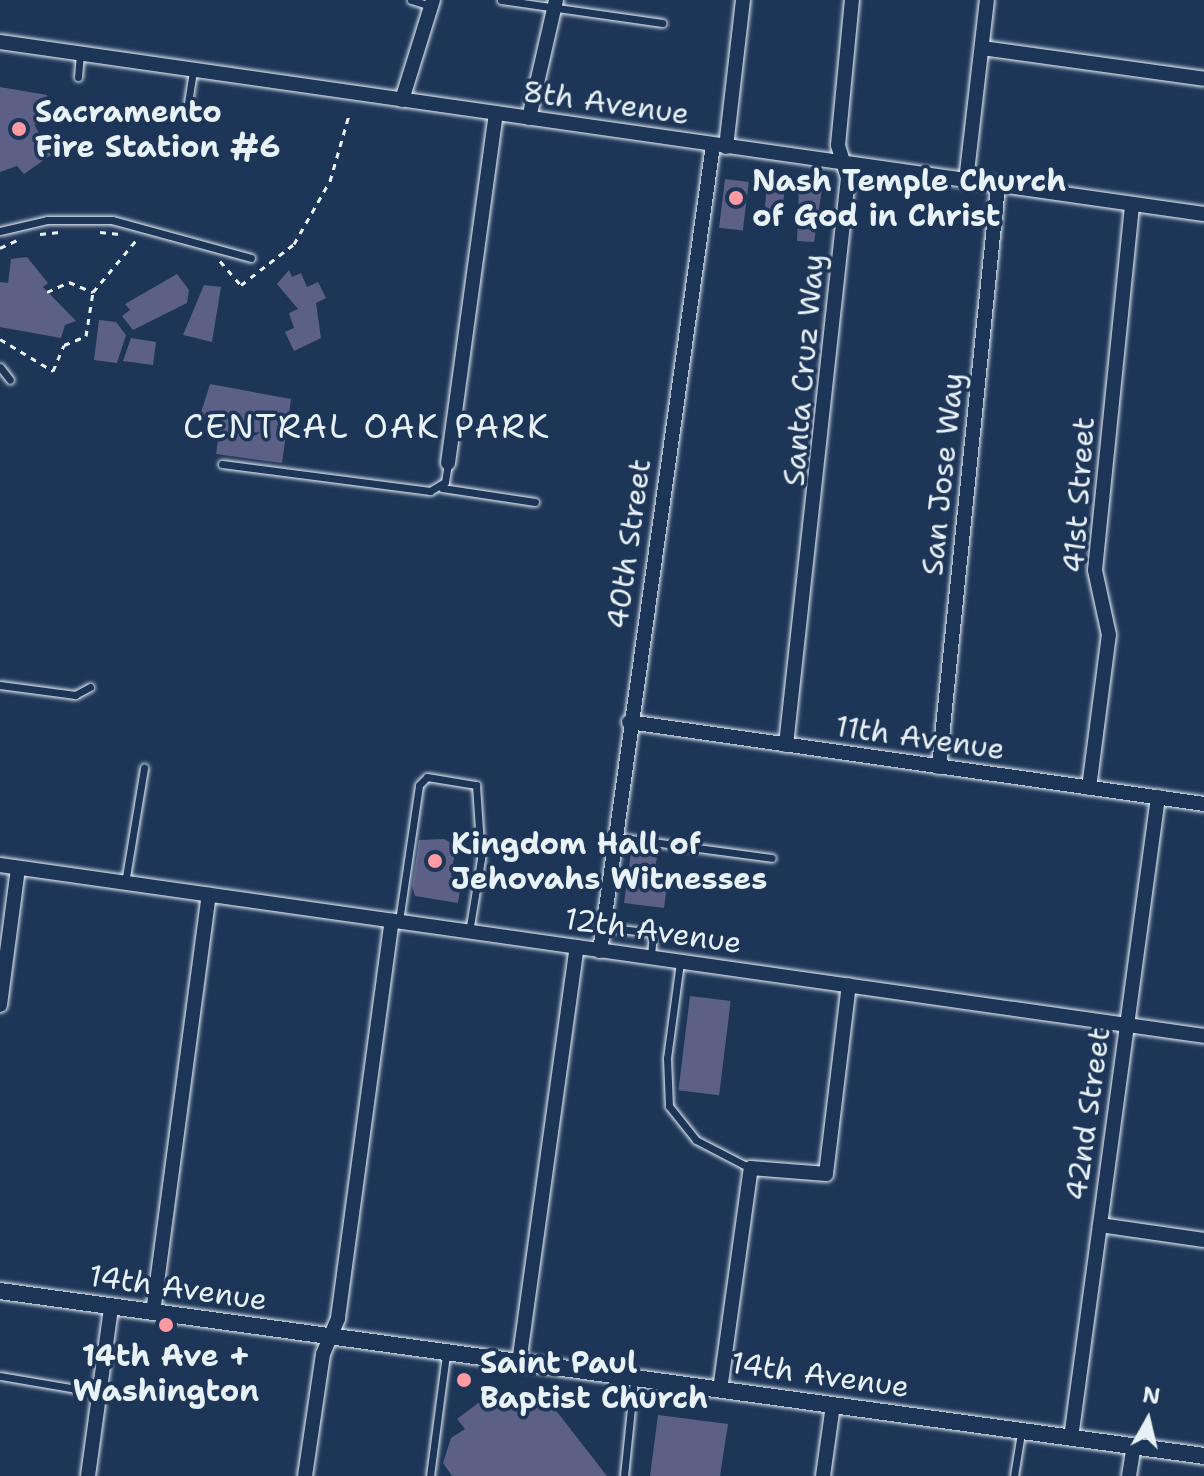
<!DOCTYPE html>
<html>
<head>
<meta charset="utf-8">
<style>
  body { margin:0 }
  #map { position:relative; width:1204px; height:1476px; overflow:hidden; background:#1d3557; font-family:"Shantell Sans",sans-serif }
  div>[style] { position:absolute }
  .building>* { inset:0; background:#5c6086; transform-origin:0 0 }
  .path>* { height:3px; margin-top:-1.5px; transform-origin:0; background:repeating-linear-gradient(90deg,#e8f1f8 0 6px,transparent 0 12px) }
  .roads { filter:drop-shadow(0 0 2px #e8f1f8) drop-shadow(0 0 2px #e8f1f8) }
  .service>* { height:7px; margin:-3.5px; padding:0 3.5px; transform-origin:3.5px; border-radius:3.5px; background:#1d3557 }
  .minor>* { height:14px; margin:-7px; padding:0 7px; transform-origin:7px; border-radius:7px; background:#1d3557 }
  .tertiary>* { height:16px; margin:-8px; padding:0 8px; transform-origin:8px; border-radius:8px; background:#1d3557 }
  .dots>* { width:22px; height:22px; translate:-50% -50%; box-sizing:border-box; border:4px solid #1d3557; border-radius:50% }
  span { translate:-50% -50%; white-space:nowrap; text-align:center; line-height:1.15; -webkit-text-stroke:7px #1d3557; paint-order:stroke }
  .street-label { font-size:30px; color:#e8f1f8 }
  .poi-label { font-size:30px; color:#e8f1f8; font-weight:700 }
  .left { translate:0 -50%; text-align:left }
  .quarter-label { font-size:34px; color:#e8f1f8; letter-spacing:2px }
  .north { position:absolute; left:1108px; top:1380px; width:80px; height:80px; -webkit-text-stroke:6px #1d3557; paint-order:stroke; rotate:8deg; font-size:22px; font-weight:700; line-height:32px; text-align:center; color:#e8f1f8 }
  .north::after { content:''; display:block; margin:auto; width:28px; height:36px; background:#e8f1f8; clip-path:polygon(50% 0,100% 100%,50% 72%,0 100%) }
</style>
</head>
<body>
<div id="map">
  <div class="building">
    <i style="clip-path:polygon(0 87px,47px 95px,42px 125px,34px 124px,51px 155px,24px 174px,17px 166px,0 172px)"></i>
    <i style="left:725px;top:179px;width:24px;height:49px;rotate:7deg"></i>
    <i style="clip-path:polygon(767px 181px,785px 189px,780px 222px,764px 220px)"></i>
    <i style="clip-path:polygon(799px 187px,822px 189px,814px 242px,797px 241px)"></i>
    <i style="clip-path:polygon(27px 257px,48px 283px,43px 287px,76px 321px,65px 325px,61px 338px,0 327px,0 282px,8px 283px,11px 259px)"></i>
    <i style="clip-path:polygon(289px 270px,292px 277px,301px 273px,307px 287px,318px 282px,326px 298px,316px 303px,321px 338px,294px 351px,285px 332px,294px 328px,289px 313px,298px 309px,277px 284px)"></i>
    <i style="clip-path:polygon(177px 274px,189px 290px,187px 303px,133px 330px,122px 316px,130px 310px,125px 304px)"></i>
    <i style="clip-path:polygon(204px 285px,221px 287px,212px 342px,183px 335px)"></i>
    <i style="clip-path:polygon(99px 320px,116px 322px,126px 335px,117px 363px,94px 360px)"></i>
    <i style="clip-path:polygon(131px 338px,156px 342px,153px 365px,123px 361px)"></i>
    <i style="clip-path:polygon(210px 384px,291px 399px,282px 463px,216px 454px,221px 419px,200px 416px)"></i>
    <i style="clip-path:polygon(444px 839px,456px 846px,451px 876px,462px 878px,458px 903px,415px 896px,412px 886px,419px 840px)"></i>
    <i style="clip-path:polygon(632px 846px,658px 850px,654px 876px,668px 878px,664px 908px,624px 903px)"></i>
    <i style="left:690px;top:996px;width:41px;height:95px;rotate:7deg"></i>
    <i style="clip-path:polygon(493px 1392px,513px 1395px,528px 1413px,547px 1399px,607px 1476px,452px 1476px,443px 1463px,451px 1438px,465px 1429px,457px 1419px)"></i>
    <i style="clip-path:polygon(658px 1415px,728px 1424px,720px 1476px,650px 1476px)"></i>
  </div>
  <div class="path">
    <i style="left:100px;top:232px;width:20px;rotate:6deg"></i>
    <i style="left:40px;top:234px;width:20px;rotate:-6deg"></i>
    <i style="left:0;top:248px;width:23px;rotate:-25deg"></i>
    <i style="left:220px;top:261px;width:32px;rotate:49deg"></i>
    <i style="left:241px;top:285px;width:67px;rotate:-37.7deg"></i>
    <i style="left:294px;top:244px;width:73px;rotate:-60.3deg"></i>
    <i style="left:330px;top:181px;width:69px;rotate:-73.9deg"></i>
    <i style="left:47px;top:292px;width:24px;rotate:-24deg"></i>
    <i style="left:69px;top:282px;width:26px;rotate:23deg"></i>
    <i style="left:0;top:339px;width:62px;rotate:31.1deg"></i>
    <i style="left:53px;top:371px;width:28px;rotate:-67deg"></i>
    <i style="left:64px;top:345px;width:24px;rotate:-22deg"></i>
    <i style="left:86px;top:336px;width:45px;rotate:-81deg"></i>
    <i style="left:93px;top:292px;width:70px;rotate:-50.2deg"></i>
  </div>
  <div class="roads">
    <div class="service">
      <i style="left:411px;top:0;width:21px;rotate:17deg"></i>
      <i style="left:501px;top:0;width:163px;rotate:8.1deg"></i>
      <i style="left:78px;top:77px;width:23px;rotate:-85deg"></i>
      <i style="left:187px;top:109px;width:39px;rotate:-81deg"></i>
      <i style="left:0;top:231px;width:48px;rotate:-13.2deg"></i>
      <i style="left:47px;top:220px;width:65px"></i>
      <i style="left:112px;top:220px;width:144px;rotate:15.3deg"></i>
      <i style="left:0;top:367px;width:16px;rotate:52deg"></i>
      <i style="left:222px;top:464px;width:210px;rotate:7.4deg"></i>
      <i style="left:430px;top:491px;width:17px;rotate:-31deg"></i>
      <i style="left:445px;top:482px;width:19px;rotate:-81deg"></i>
      <i style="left:442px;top:488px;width:94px;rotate:8.6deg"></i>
      <i style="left:0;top:685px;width:76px;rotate:7.6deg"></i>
      <i style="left:75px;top:695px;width:17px;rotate:-28deg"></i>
      <i style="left:615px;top:837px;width:158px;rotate:7.6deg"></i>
      <i style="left:125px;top:883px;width:117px;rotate:-80.6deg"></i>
      <i style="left:399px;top:921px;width:137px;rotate:-81.6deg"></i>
      <i style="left:419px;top:785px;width:11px;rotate:-45deg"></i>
      <i style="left:427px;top:777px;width:50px;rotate:9.3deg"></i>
      <i style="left:476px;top:785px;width:74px;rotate:86.1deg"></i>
      <i style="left:481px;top:859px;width:74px;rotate:99.3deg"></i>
      <i style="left:604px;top:927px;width:49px;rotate:7deg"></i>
      <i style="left:653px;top:933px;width:25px;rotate:95deg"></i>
      <i style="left:680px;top:962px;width:97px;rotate:97.7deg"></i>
      <i style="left:667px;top:1058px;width:48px;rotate:87.6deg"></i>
      <i style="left:669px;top:1106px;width:43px;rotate:51.5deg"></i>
      <i style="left:696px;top:1140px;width:61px;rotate:27.4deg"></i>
      <i style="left:0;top:1376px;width:101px;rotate:9.6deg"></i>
      <i style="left:430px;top:1476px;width:123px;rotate:-82.5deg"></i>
      <i style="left:624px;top:1476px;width:98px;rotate:-84.1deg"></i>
      <i style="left:1014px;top:1476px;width:44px;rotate:-80.8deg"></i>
    </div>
    <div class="minor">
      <i style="left:0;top:42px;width:1216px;rotate:8.13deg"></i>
      <i style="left:982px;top:48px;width:224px;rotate:7.9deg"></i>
      <i style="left:402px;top:100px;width:105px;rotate:-72.8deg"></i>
      <i style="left:529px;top:118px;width:121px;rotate:-77.1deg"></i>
      <i style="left:726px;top:147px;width:148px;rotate:-83.4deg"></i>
      <i style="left:966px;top:181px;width:182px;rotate:-83.4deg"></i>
      <i style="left:448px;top:463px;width:353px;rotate:-82.2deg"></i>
      <i style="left:629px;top:722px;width:581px;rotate:8.12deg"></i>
      <i style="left:786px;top:745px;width:570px;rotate:-83.76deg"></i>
      <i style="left:848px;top:178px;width:34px;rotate:-107deg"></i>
      <i style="left:838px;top:145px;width:146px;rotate:-84.5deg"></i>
      <i style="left:939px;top:767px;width:584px;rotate:-84.2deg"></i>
      <i style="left:1089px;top:788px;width:154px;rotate:-82.6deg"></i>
      <i style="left:1109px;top:635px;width:66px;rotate:-102.2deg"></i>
      <i style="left:1095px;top:570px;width:368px;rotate:-84.2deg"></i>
      <i style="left:0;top:865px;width:1216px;rotate:8.08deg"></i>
      <i style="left:600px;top:951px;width:814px;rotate:-82.02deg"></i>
      <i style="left:0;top:1005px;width:138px;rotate:-82.5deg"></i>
      <i style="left:1100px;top:1225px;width:105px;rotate:8.2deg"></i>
      <i style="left:153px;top:1313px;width:422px;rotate:-82.4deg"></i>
      <i style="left:519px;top:1363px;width:420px;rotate:-82.1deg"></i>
      <i style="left:720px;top:1390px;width:224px;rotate:-82.1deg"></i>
      <i style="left:751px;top:1168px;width:75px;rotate:4.6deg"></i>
      <i style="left:826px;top:1174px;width:190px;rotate:-83.1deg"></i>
      <i style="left:1071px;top:1438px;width:647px;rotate:-82.27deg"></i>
      <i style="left:88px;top:1476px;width:171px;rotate:-82.2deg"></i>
      <i style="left:305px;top:1476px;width:123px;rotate:-81.6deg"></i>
      <i style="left:323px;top:1354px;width:39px;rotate:-67deg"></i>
      <i style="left:338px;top:1318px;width:401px;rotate:-82.3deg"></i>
      <i style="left:823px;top:1476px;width:72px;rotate:-82deg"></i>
      <i style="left:1129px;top:1476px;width:30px;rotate:-81deg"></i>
    </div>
    <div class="tertiary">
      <i style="left:0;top:1291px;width:1215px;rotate:7.8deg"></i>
    </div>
  </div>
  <div class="dots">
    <i style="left:19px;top:129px;background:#ff9aa2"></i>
    <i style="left:736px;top:198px;background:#ff9aa2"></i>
    <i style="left:435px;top:861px;background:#ff9aa2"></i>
    <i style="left:166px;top:1325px;background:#ff9aa2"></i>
    <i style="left:464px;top:1380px;background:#ff9aa2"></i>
  </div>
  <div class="street-label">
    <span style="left:606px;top:103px;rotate:8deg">8th Avenue</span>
    <span style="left:804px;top:370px;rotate:-85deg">Santa Cruz Way</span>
    <span style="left:943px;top:474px;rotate:-84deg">San Jose Way</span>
    <span style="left:1079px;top:495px;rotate:-86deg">41st Street</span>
    <span style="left:629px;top:544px;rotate:-82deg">40th Street</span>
    <span style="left:920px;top:738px;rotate:8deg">11th Avenue</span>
    <span style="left:653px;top:931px;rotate:8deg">12th Avenue</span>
    <span style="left:1088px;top:1114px;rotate:-82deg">42nd Street</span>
    <span style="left:178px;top:1288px;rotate:8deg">14th Avenue</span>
    <span style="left:820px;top:1375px;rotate:8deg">14th Avenue</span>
  </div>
  <div class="poi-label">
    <span class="left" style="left:35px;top:129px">Sacramento<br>Fire Station #6</span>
    <span class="left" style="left:752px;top:198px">Nash Temple Church<br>of God in Christ</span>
    <span class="left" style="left:451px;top:861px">Kingdom Hall of<br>Jehovahs Witnesses</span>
    <span style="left:166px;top:1373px">14th Ave +<br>Washington</span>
    <span class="left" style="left:480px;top:1380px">Saint Paul<br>Baptist Church</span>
  </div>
  <div class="quarter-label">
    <span style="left:367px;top:427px">CENTRAL OAK PARK</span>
  </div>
  <div class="north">N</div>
</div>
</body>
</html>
